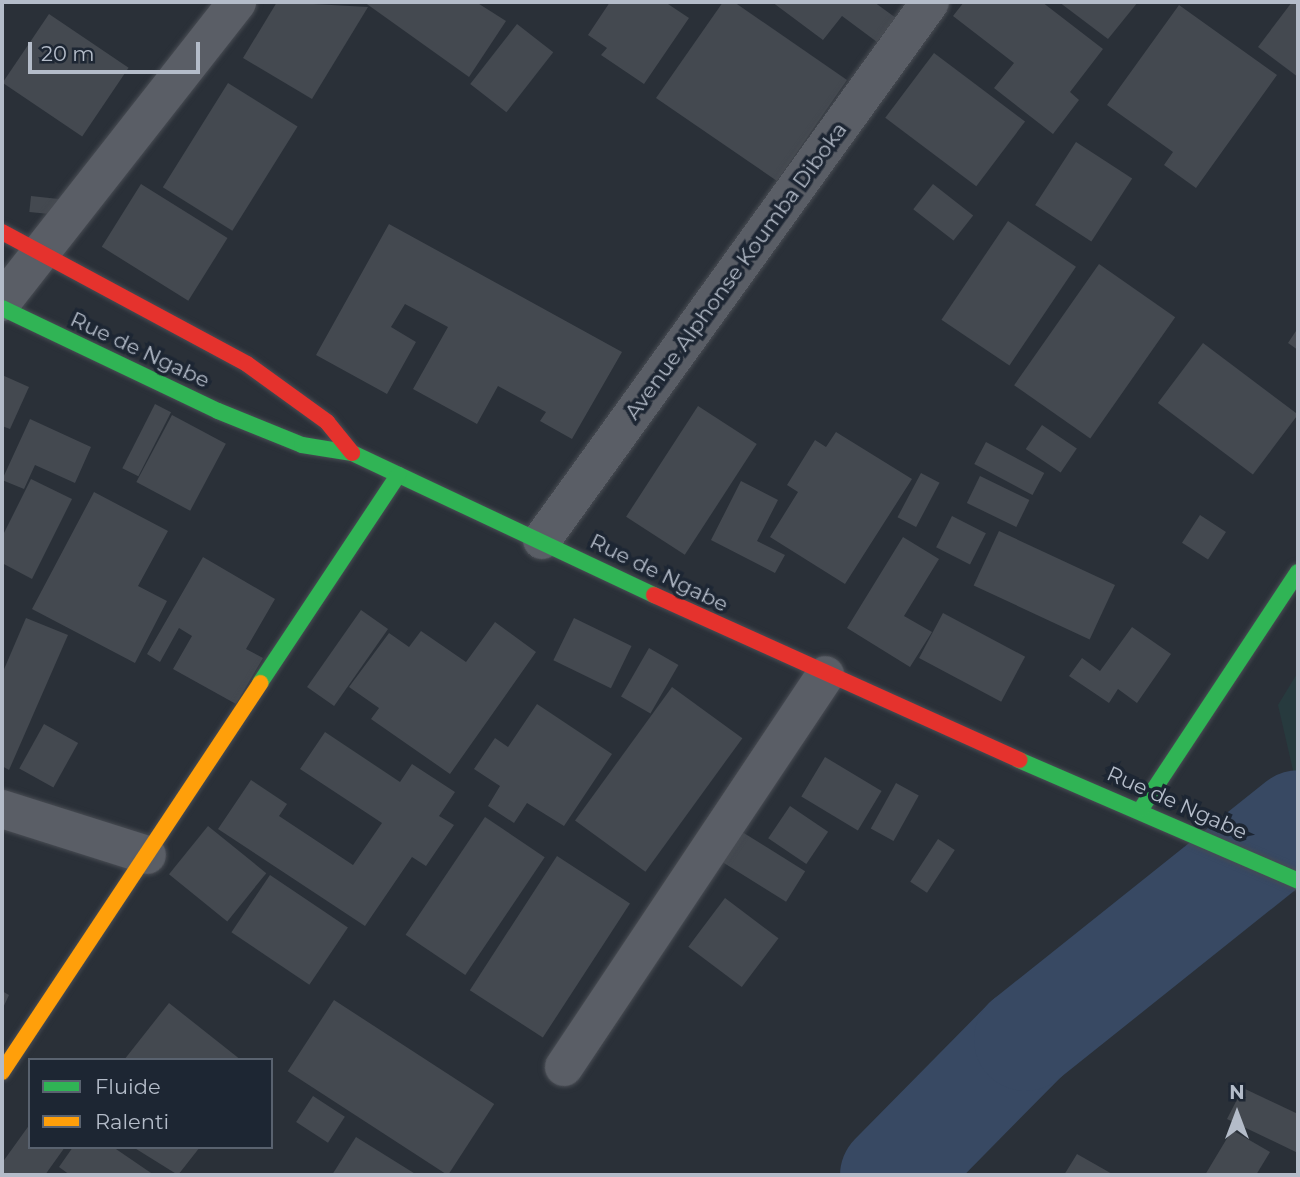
<!DOCTYPE html>
<html>
<head>
<meta charset="utf-8">
<style>
  body { margin:0 }
  #map { position:relative; width:1300px; height:1177px; overflow:hidden; background:#2a3038; font-family:Montserrat,sans-serif }
  div>[style] { position:absolute }
  .green>* { inset:0; background:#273a3e }
  .river>* { height:103px; margin:-51.5px; padding:0 51.5px; transform-origin:51.5px; border-radius:51.5px; background:#384963 }
  .building>* { inset:0; background:#444950; transform-origin:0 0 }
  .roads { filter:drop-shadow(0 0 2px #484c53) drop-shadow(0 0 2px #484c53) }
  .street>* { height:38px; margin:-19px; padding:0 19px; transform-origin:19px; border-radius:19px; background:#5a5e66 }
  .fast>* { height:16px; margin:-8px; padding:0 8px; transform-origin:8px; border-radius:8px; background:#30b455 }
  .slow>* { height:16px; margin:-8px; padding:0 8px; transform-origin:8px; border-radius:8px; background:#ff9f0a }
  .jam>* { height:16px; margin:-8px; padding:0 8px; transform-origin:8px; border-radius:8px; background:#e5322d }
  span { translate:-50% -50%; white-space:nowrap; text-align:center; line-height:1.15; -webkit-text-stroke:7px #1d2633; paint-order:stroke }
  .street-label { font-size:21px; color:#b4bcc9 }
  .frame { position:absolute; inset:0; border:4px solid #b4bcc9; pointer-events:none }
  .legend { position:absolute; left:28px; top:1058px; width:245px; height:91px; box-sizing:border-box; background:#1d2633; border:2px solid #59626f; margin:0; padding:9px 12px; list-style:none; font-size:21px; color:#b4bcc9 }
  .legend li { display:flex; align-items:center; gap:14px; height:35px }
  .legend b { width:35px; border:2px solid #59626f }
  .north { position:absolute; left:1202px; top:1079px; width:70px; height:70px; -webkit-text-stroke:5px #1d2633; paint-order:stroke; rotate:0deg; font-size:19px; font-weight:700; line-height:28px; text-align:center; color:#b4bcc9 }
  .north::after { content:''; display:block; margin:auto; width:24px; height:32px; background:#b4bcc9; clip-path:polygon(50% 0,100% 100%,50% 72%,0 100%) }
  .scale { position:absolute; left:28px; top:42px; width:172px; height:32px; box-sizing:border-box; border:4px solid #b4bcc9; border-top:0; padding-left:9px; font-size:21px; line-height:24px; white-space:nowrap; color:#b4bcc9; -webkit-text-stroke:5px #1d2633; paint-order:stroke }
</style>
</head>
<body>
<div id="map">
  <div class="green">
    <i style="clip-path:polygon(1298px 672px,1298px 792px,1278px 705px)"></i>
  </div>
  <div class="river">
    <i style="left:891px;top:1175px;width:191px;rotate:-45.4deg"></i>
    <i style="left:1025px;top:1039px;width:349px;rotate:-38.6deg"></i>
  </div>
  <div class="building">
    <i style="clip-path:polygon(277px 2px,368px 7px,312px 99px,243px 58px)"></i>
    <i style="clip-path:polygon(364px 2px,476px 2px,506px 21px,469px 77px)"></i>
    <i style="clip-path:polygon(610px 2px,665px 2px,689px 18px,644px 84px,601px 55px,607px 48px,588px 35px)"></i>
    <i style="clip-path:polygon(723px 2px,734px 2px,847px 80px,777px 181px,656px 98px)"></i>
    <i style="clip-path:polygon(772px 2px,874px 2px,896px 18px,877px 42px,842px 16px,823px 40px)"></i>
    <i style="clip-path:polygon(964px 2px,1042px 2px,1103px 49px,1070px 92px,1079px 100px,1053px 134px,994px 88px,1014px 63px,953px 16px)"></i>
    <i style="clip-path:polygon(1059px 2px,1138px 2px,1108px 39px)"></i>
    <i style="clip-path:polygon(1292px 2px,1298px 2px,1298px 77px,1258px 47px)"></i>
    <i style="clip-path:polygon(1179px 5px,1277px 75px,1196px 188px,1164px 165px,1173px 152px,1107px 105px)"></i>
    <i style="left:49px;top:14px;width:96px;height:83px;rotate:34deg"></i>
    <i style="left:517px;top:24px;width:46px;height:76px;rotate:38deg"></i>
    <i style="left:934px;top:53px;width:114px;height:81px;rotate:37deg"></i>
    <i style="left:228px;top:83px;width:82px;height:123px;rotate:32deg"></i>
    <i style="left:1076px;top:142px;width:67px;height:75px;rotate:33deg"></i>
    <i style="left:141px;top:184px;width:102px;height:74px;rotate:32deg"></i>
    <i style="left:933px;top:184px;width:51px;height:32px;rotate:38deg"></i>
    <i style="left:31px;top:196px;width:30px;height:16px;rotate:6deg"></i>
    <i style="left:1008px;top:221px;width:82px;height:119px;rotate:34deg"></i>
    <i style="clip-path:polygon(389px 224px,622px 352px,572px 439px,540px 421px,546px 412px,498px 386px,477px 424px,413px 389px,448px 327px,405px 304px,391px 327px,416px 342px,387px 394px,316px 355px)"></i>
    <i style="left:1099px;top:264px;width:93px;height:148px;rotate:35deg"></i>
    <i style="clip-path:polygon(1298px 328px,1298px 350px,1288px 343px)"></i>
    <i style="left:1203px;top:343px;width:119px;height:75px;rotate:37deg"></i>
    <i style="clip-path:polygon(2px 375px,29px 387px,10px 429px,2px 426px)"></i>
    <i style="left:155px;top:404px;width:18px;height:72px;rotate:27deg"></i>
    <i style="left:698px;top:406px;width:70px;height:132px;rotate:33deg"></i>
    <i style="left:172px;top:415px;width:61px;height:76px;rotate:28deg"></i>
    <i style="clip-path:polygon(30px 419px,91px 447px,75px 483px,35px 465px,24px 489px,2px 480px)"></i>
    <i style="left:1042px;top:425px;width:42px;height:29px;rotate:34deg"></i>
    <i style="clip-path:polygon(836px 432px,912px 479px,845px 584px,770px 537px,798px 492px,787px 485px,815px 440px,826px 447px)"></i>
    <i style="left:986px;top:442px;width:66px;height:25px;rotate:28deg"></i>
    <i style="left:921px;top:473px;width:21px;height:50px;rotate:28deg"></i>
    <i style="left:980px;top:476px;width:55px;height:30px;rotate:26deg"></i>
    <i style="clip-path:polygon(31px 479px,72px 499px,32px 579px,2px 563px,2px 537px)"></i>
    <i style="clip-path:polygon(741px 481px,778px 500px,757px 541px,785px 555px,775px 573px,711px 540px)"></i>
    <i style="clip-path:polygon(94px 492px,168px 531px,138px 586px,167px 601px,135px 663px,32px 609px)"></i>
    <i style="left:1200px;top:515px;width:31px;height:33px;rotate:33deg"></i>
    <i style="left:952px;top:516px;width:38px;height:35px;rotate:27deg"></i>
    <i style="left:999px;top:531px;width:128px;height:60px;rotate:25deg"></i>
    <i style="clip-path:polygon(903px 537px,939px 559px,904px 616px,932px 632px,910px 667px,847px 628px)"></i>
    <i style="clip-path:polygon(203px 557px,275px 599px,246px 649px,263px 658px,236px 704px,173px 669px,192px 636px,179px 628px,160px 662px,147px 654px)"></i>
    <i style="left:361px;top:610px;width:33px;height:94px;rotate:35deg"></i>
    <i style="left:943px;top:613px;width:93px;height:51px;rotate:28deg"></i>
    <i style="clip-path:polygon(26px 618px,68px 635px,9px 770px,2px 766px,2px 674px)"></i>
    <i style="left:574px;top:618px;width:64px;height:47px;rotate:26deg"></i>
    <i style="clip-path:polygon(495px 622px,536px 652px,450px 774px,371px 719px,379px 708px,349px 687px,389px 633px,409px 647px,421px 631px,466px 662px)"></i>
    <i style="clip-path:polygon(1132px 627px,1171px 654px,1137px 703px,1118px 689px,1109px 703px,1069px 676px,1082px 658px,1100px 671px)"></i>
    <i style="left:649px;top:648px;width:34px;height:56px;rotate:30deg"></i>
    <i style="left:672px;top:687px;width:87px;height:165px;rotate:36deg"></i>
    <i style="clip-path:polygon(537px 704px,612px 754px,564px 826px,527px 803px,514px 823px,488px 806px,500px 786px,474px 769px,495px 738px,508px 747px)"></i>
    <i style="left:44px;top:724px;width:39px;height:51px;rotate:29deg"></i>
    <i style="clip-path:polygon(325px 732px,400px 782px,412px 764px,455px 792px,439px 816px,454px 825px,426px 866px,412px 857px,365px 926px,218px 829px,251px 780px,287px 804px,279px 816px,353px 865px,382px 823px,300px 769px)"></i>
    <i style="left:825px;top:757px;width:66px;height:46px;rotate:31deg"></i>
    <i style="left:896px;top:783px;width:26px;height:52px;rotate:29deg"></i>
    <i style="left:790px;top:806px;width:46px;height:39px;rotate:34deg"></i>
    <i style="left:485px;top:817px;width:72px;height:142px;rotate:34deg"></i>
    <i style="left:208px;top:826px;width:75px;height:62px;rotate:39deg"></i>
    <i style="left:739px;top:830px;width:78px;height:36px;rotate:32deg"></i>
    <i style="left:938px;top:839px;width:20px;height:51px;rotate:33deg"></i>
    <i style="left:557px;top:856px;width:87px;height:160px;rotate:33deg"></i>
    <i style="left:270px;top:875px;width:94px;height:69px;rotate:34deg"></i>
    <i style="left:725px;top:898px;width:67px;height:61px;rotate:37deg"></i>
    <i style="clip-path:polygon(2px 991px,9px 995px,2px 1010px)"></i>
    <i style="left:334px;top:1000px;width:191px;height:85px;rotate:33deg"></i>
    <i style="clip-path:polygon(169px 1003px,241px 1060px,124px 1060px)"></i>
    <i style="clip-path:polygon(1243px 1088px,1298px 1114px,1298px 1153px,1227px 1119px)"></i>
    <i style="left:313px;top:1096px;width:38px;height:31px;rotate:33deg"></i>
    <i style="clip-path:polygon(30px 1124px,30px 1147px,65px 1147px,45px 1175px,2px 1175px,2px 1163px)"></i>
    <i style="clip-path:polygon(1232px 1130px,1270px 1152px,1256px 1175px,1205px 1175px)"></i>
    <i style="clip-path:polygon(356px 1137px,417px 1175px,332px 1175px)"></i>
    <i style="clip-path:polygon(73px 1147px,113px 1147px,154px 1175px,70px 1175px,59px 1167px)"></i>
    <i style="clip-path:polygon(133px 1147px,200px 1147px,178px 1175px)"></i>
    <i style="clip-path:polygon(1077px 1154px,1114px 1175px,1064px 1175px)"></i>
  </div>
  <div class="roads">
    <div class="street">
      <i style="left:2px;top:302px;width:381px;rotate:-51.9deg"></i>
      <i style="left:542px;top:540px;width:663px;rotate:-54.2deg"></i>
      <i style="left:2px;top:809px;width:152px;rotate:17.6deg"></i>
      <i style="left:564px;top:1067px;width:471px;rotate:-56.3deg"></i>
    </div>
    <div class="fast">
      <i style="left:2px;top:308px;width:239px;rotate:25.5deg"></i>
      <i style="left:218px;top:411px;width:91px;rotate:22deg"></i>
      <i style="left:302px;top:445px;width:51px;rotate:9.1deg"></i>
      <i style="left:352px;top:453px;width:334px;rotate:25.2deg"></i>
      <i style="left:260px;top:683px;width:250px;rotate:-56.4deg"></i>
      <i style="left:1019px;top:760px;width:304px;rotate:23.4deg"></i>
      <i style="left:1141px;top:809px;width:284px;rotate:-56.5deg"></i>
    </div>
    <div class="slow">
      <i style="left:2px;top:1072px;width:467px;rotate:-56.4deg"></i>
    </div>
    <div class="jam">
      <i style="left:2px;top:232px;width:278px;rotate:28.3deg"></i>
      <i style="left:247px;top:364px;width:99px;rotate:35.9deg"></i>
      <i style="left:327px;top:422px;width:40px;rotate:51deg"></i>
      <i style="left:654px;top:595px;width:401px;rotate:24.3deg"></i>
    </div>
  </div>
  <div class="street-label">
    <span style="left:736px;top:271px;rotate:-54deg">Avenue Alphonse Koumba Diboka</span>
    <span style="left:140px;top:350px;rotate:25deg">Rue de Ngabe</span>
    <span style="left:659px;top:573px;rotate:26deg">Rue de Ngabe</span>
    <span style="left:1177px;top:803px;rotate:24deg">Rue de Ngabe</span>
  </div>
  <div class="frame"></div>
  <ul class="legend">
  <li><b style="height:9px;background:#30b455"></b>Fluide</li>
  <li><b style="height:9px;background:#ff9f0a"></b>Ralenti</li>
  </ul>
  <div class="north">N</div>
  <div class="scale">20 m</div>
</div>
</body>
</html>
